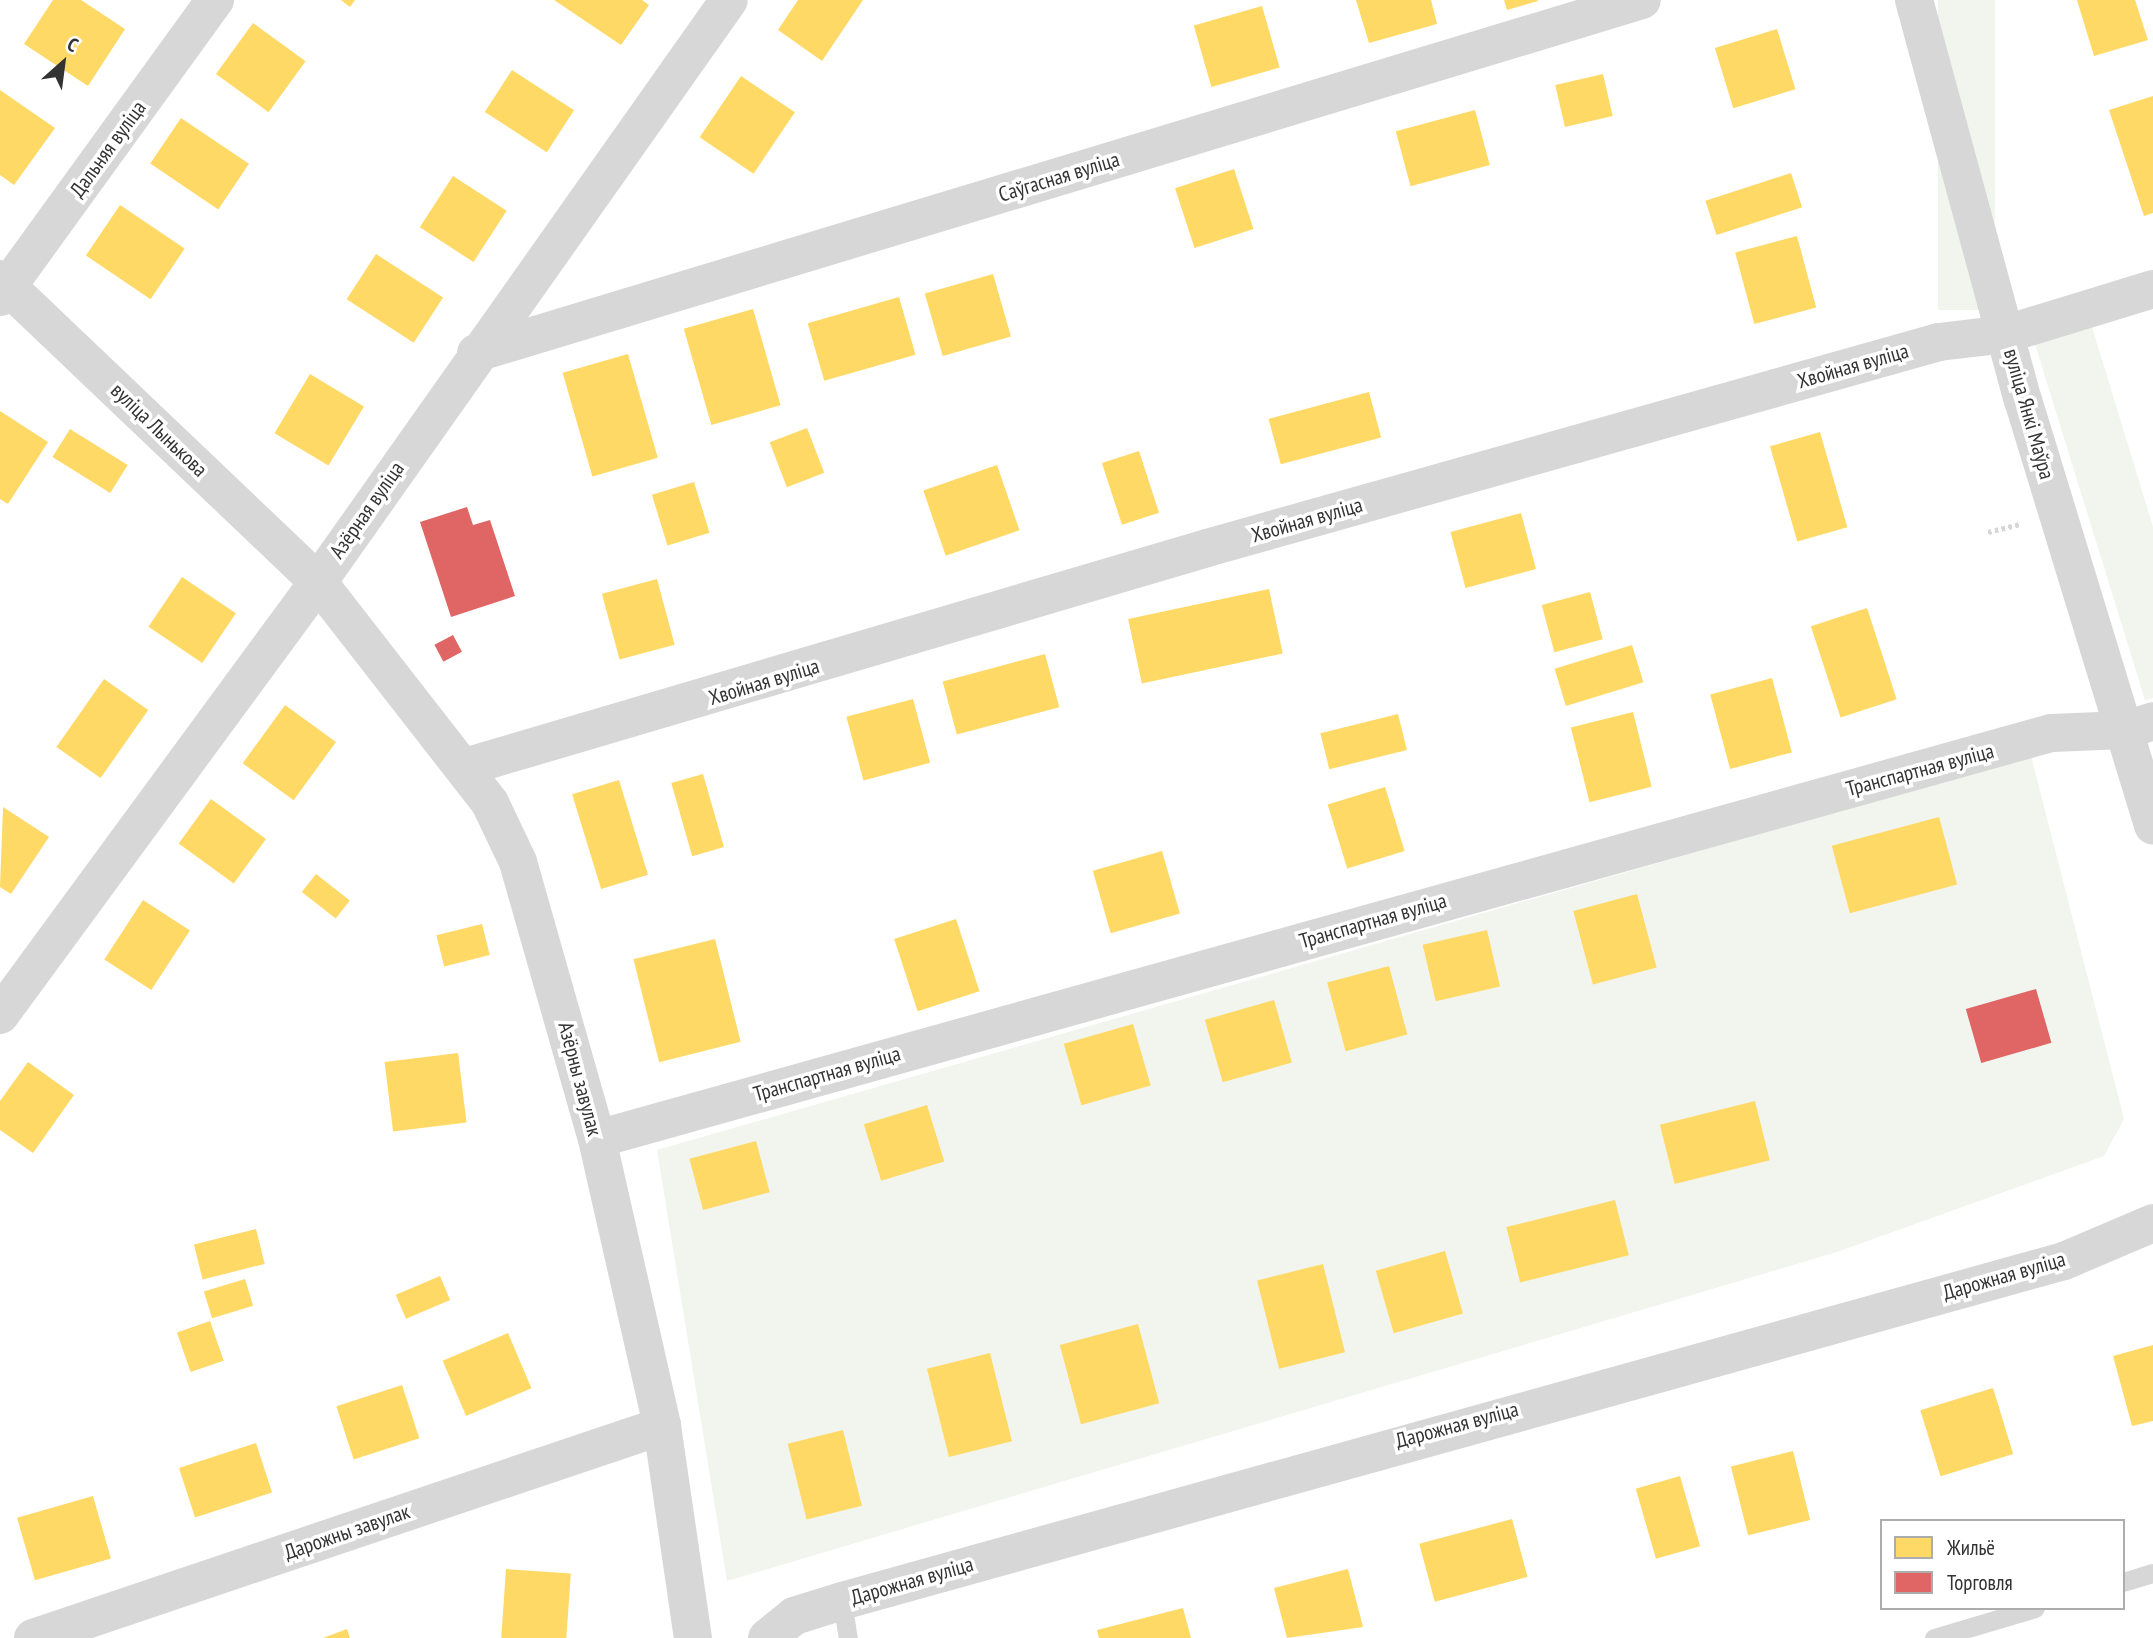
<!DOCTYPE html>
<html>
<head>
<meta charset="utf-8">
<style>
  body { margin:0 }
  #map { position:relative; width:2153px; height:1638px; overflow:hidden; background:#fff; font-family:"PT Sans Narrow",sans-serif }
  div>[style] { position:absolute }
  .green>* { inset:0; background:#f1f5ed; transform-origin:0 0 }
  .homes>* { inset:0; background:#ffd966; transform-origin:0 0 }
  .shops>* { inset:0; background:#e06666; transform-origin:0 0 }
  .path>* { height:4.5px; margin-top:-2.25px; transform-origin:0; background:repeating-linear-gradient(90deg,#d6d6d6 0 3.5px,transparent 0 7px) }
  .service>* { height:19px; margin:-9.5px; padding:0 9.5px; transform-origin:9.5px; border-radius:9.5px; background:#d7d7d7 }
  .minor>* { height:38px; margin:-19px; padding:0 19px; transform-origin:19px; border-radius:19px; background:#d7d7d7 }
  .tertiary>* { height:38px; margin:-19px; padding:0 19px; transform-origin:19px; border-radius:19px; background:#d7d7d7 }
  span { translate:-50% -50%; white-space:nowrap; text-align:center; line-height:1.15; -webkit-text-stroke:7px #fff; paint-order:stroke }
  .street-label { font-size:21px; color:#333 }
  .legend { position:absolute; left:1880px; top:1519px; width:245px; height:91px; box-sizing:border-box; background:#fff; border:2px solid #adadad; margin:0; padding:9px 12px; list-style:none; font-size:21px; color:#333 }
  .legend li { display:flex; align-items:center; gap:14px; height:35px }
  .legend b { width:35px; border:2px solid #adadad }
  .north { position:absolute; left:28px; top:28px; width:70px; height:70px; -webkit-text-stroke:5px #fff; paint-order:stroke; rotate:28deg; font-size:19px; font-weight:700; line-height:28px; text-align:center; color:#333 }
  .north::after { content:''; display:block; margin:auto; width:24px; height:32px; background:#333; clip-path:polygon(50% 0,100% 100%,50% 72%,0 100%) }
</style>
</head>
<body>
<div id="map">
  <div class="green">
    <i style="left:1938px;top:0;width:57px;height:310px"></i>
    <i style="clip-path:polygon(2092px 327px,2153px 527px,2153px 698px,2145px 700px,2035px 344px)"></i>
    <i style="clip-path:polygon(2031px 756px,2124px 1119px,2104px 1156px,1837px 1252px,727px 1581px,657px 1150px)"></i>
  </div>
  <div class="homes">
    <i style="clip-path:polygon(53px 0,81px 0,125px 29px,88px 86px,24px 44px)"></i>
    <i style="clip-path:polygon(341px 0,355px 0,350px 7px)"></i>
    <i style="clip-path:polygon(554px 0,642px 0,649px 5px,621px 45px)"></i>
    <i style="clip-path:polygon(798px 0,863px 0,822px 61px,778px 30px)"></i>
    <i style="clip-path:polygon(1356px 0,1431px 0,1437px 24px,1369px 43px)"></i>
    <i style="clip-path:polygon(1504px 0,1538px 0,1538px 1px,1507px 10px)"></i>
    <i style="clip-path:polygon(2077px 0,2135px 0,2148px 40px,2094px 56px)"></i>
    <i style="left:1262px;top:6px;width:64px;height:71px;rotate:74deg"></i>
    <i style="left:253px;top:23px;width:65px;height:63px;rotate:36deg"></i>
    <i style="left:1777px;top:29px;width:63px;height:65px;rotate:73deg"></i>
    <i style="left:512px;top:70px;width:74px;height:50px;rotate:33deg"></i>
    <i style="left:1603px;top:74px;width:43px;height:49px;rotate:77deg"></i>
    <i style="left:741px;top:76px;width:65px;height:74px;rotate:34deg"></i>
    <i style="clip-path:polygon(0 90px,55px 128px,14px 185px,0 175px)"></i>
    <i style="clip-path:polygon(2153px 96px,2153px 213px,2144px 216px,2109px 110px)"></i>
    <i style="left:1475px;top:110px;width:57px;height:82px;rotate:75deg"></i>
    <i style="left:181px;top:118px;width:82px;height:55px;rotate:34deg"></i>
    <i style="left:1234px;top:169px;width:63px;height:62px;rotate:72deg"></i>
    <i style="left:1791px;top:173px;width:36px;height:90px;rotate:72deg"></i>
    <i style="left:453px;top:176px;width:64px;height:61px;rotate:33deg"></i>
    <i style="left:120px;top:205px;width:78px;height:61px;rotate:34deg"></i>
    <i style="left:1797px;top:236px;width:74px;height:64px;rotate:75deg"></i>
    <i style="left:376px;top:254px;width:80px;height:54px;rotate:33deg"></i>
    <i style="left:993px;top:274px;width:65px;height:71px;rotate:74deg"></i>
    <i style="left:899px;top:297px;width:60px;height:95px;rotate:74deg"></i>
    <i style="left:753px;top:309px;width:100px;height:72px;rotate:74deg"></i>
    <i style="left:628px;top:354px;width:108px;height:68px;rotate:74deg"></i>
    <i style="left:310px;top:374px;width:63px;height:69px;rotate:31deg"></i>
    <i style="left:1369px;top:392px;width:47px;height:104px;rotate:75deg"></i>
    <i style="clip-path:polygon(0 411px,48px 442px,8px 504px,0 499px)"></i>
    <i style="left:807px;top:428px;width:48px;height:40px;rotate:69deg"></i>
    <i style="left:70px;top:429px;width:68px;height:33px;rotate:32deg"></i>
    <i style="left:1820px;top:432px;width:99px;height:52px;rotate:74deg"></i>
    <i style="left:1139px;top:451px;width:65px;height:39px;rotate:72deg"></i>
    <i style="left:997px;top:465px;width:69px;height:78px;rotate:71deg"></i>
    <i style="left:694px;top:482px;width:53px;height:44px;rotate:73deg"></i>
    <i style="left:1521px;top:513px;width:58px;height:73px;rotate:75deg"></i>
    <i style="left:182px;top:577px;width:65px;height:60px;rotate:34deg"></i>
    <i style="left:657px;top:579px;width:68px;height:57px;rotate:75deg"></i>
    <i style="left:1269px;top:589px;width:66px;height:144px;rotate:78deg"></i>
    <i style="left:1590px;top:592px;width:49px;height:50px;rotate:75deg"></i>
    <i style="left:1867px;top:608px;width:96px;height:59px;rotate:72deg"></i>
    <i style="left:1632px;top:645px;width:39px;height:81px;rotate:73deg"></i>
    <i style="left:1045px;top:654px;width:55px;height:106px;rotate:75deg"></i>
    <i style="left:1772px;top:678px;width:77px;height:64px;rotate:75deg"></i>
    <i style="left:104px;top:679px;width:54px;height:83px;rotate:35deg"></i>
    <i style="left:913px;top:699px;width:66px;height:69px;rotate:75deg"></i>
    <i style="left:285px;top:705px;width:63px;height:72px;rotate:36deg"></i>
    <i style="left:1633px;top:712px;width:77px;height:64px;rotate:76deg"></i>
    <i style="left:1398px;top:714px;width:37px;height:80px;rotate:76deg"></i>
    <i style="left:703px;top:774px;width:76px;height:33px;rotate:74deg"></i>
    <i style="left:619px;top:780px;width:99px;height:49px;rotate:73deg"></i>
    <i style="left:1385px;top:787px;width:67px;height:60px;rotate:73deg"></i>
    <i style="left:211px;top:799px;width:68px;height:55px;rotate:36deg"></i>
    <i style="clip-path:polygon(3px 807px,49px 837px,11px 894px,0 887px)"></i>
    <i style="left:1939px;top:817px;width:70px;height:111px;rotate:75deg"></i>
    <i style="left:1162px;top:851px;width:65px;height:72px;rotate:74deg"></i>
    <i style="left:316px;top:874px;width:43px;height:23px;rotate:38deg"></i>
    <i style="left:1637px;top:894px;width:76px;height:66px;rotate:75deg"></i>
    <i style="left:143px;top:900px;width:56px;height:71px;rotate:33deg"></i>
    <i style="left:956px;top:919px;width:76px;height:65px;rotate:72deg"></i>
    <i style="left:482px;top:924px;width:32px;height:47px;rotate:76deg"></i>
    <i style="left:1487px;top:930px;width:58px;height:66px;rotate:77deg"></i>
    <i style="left:715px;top:939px;width:106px;height:84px;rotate:76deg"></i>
    <i style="left:1389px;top:966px;width:71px;height:64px;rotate:75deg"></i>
    <i style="left:1274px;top:1000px;width:65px;height:72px;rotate:74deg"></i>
    <i style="left:1133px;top:1024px;width:64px;height:72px;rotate:74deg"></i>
    <i style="left:458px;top:1053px;width:70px;height:74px;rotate:83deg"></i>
    <i style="clip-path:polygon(28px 1062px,74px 1095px,33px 1153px,0 1130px,0 1101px)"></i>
    <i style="left:1755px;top:1101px;width:61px;height:98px;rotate:76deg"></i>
    <i style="left:927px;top:1105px;width:59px;height:66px;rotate:73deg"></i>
    <i style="left:756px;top:1141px;width:53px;height:69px;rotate:75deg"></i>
    <i style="left:1615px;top:1200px;width:57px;height:112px;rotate:76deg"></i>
    <i style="left:256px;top:1229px;width:36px;height:64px;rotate:76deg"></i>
    <i style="left:1445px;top:1251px;width:65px;height:72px;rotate:74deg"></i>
    <i style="left:1323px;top:1264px;width:91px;height:68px;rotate:76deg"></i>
    <i style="left:440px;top:1276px;width:26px;height:48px;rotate:67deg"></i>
    <i style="left:245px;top:1279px;width:28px;height:43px;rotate:73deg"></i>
    <i style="left:210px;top:1321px;width:42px;height:35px;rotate:71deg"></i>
    <i style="left:1138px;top:1324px;width:82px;height:81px;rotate:75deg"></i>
    <i style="left:508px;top:1333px;width:60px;height:71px;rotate:67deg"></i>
    <i style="clip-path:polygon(2153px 1345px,2153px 1421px,2132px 1426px,2113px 1356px)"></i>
    <i style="left:990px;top:1353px;width:91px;height:65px;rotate:76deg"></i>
    <i style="left:402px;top:1385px;width:56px;height:69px;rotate:72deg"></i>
    <i style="left:1993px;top:1388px;width:69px;height:76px;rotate:73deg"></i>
    <i style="left:843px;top:1430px;width:78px;height:57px;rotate:76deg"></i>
    <i style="left:256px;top:1443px;width:52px;height:81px;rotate:72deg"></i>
    <i style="left:1793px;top:1451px;width:71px;height:64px;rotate:76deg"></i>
    <i style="left:1680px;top:1476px;width:73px;height:46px;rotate:74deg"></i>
    <i style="left:93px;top:1496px;width:65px;height:79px;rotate:74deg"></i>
    <i style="left:1512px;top:1519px;width:60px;height:96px;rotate:75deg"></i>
    <i style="left:506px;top:1569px;width:65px;height:69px;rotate:4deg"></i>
    <i style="clip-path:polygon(1348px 1569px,1363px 1627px,1287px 1638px,1274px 1588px)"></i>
    <i style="clip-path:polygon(1183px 1608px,1191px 1638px,1099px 1638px,1097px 1630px)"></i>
    <i style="clip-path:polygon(347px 1629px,350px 1638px,323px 1638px)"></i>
  </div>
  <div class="shops">
    <i style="clip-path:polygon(467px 507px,473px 525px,490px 520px,515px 596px,451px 617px,420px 522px)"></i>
    <i style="left:453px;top:635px;width:19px;height:21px;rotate:62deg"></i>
    <i style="left:2036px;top:989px;width:56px;height:73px;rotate:74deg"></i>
  </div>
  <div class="path">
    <i style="left:1988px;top:532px;width:34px;rotate:-14deg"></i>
  </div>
  <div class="service">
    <i style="left:2123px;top:1582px;width:31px;rotate:-17deg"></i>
    <i style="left:842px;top:1601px;width:37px;rotate:81deg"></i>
    <i style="left:1934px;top:1638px;width:105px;rotate:-16.5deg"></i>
  </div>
  <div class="minor">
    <i style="left:1914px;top:0;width:415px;rotate:74.8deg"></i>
    <i style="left:2023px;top:400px;width:445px;rotate:73deg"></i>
    <i style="left:0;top:297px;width:367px;rotate:-54.1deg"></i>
    <i style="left:476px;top:353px;width:1218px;rotate:-16.84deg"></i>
    <i style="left:465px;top:767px;width:774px;rotate:-16.44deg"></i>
    <i style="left:1207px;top:548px;width:760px;rotate:-15.72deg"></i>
    <i style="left:1939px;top:342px;width:67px;rotate:-6.8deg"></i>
    <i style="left:2006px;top:334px;width:154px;rotate:-17deg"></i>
    <i style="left:0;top:1015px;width:537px;rotate:-53.71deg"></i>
    <i style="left:318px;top:582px;width:712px;rotate:-54.77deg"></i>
    <i style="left:597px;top:1139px;width:1510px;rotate:-15.6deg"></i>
    <i style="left:2051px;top:733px;width:75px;rotate:-2.3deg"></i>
    <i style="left:2126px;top:730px;width:28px;rotate:-18deg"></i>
    <i style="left:33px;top:1638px;width:664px;rotate:-18.63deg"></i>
    <i style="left:767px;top:1638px;width:35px;rotate:-39deg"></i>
    <i style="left:794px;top:1616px;width:50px;rotate:-17.4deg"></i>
    <i style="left:842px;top:1601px;width:1268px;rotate:-15.55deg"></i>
    <i style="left:2064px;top:1261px;width:97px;rotate:-23.1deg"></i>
  </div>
  <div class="tertiary">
    <i style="left:0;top:279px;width:439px;rotate:43.6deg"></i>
    <i style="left:318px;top:582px;width:280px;rotate:52.1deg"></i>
    <i style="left:490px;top:803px;width:65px;rotate:64.6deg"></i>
    <i style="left:518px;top:862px;width:288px;rotate:74.1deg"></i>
    <i style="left:597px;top:1139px;width:294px;rotate:77.2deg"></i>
    <i style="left:662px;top:1426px;width:214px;rotate:81.7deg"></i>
  </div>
  <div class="street-label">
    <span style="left:108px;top:149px;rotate:-54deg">Дальняя вуліца</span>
    <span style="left:1059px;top:177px;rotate:-17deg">Саўгасная вуліца</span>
    <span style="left:1853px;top:366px;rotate:-16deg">Хвойная вуліца</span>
    <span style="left:2029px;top:414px;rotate:74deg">вуліца Янкі Маўра</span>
    <span style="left:159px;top:430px;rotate:44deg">вуліца Лынькова</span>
    <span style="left:367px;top:510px;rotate:-55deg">Азёрная вуліца</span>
    <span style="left:1307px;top:520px;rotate:-16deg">Хвойная вуліца</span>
    <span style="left:764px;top:682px;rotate:-17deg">Хвойная вуліца</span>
    <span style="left:1920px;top:770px;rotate:-15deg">Транспартная вуліца</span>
    <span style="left:1373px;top:921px;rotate:-16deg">Транспартная вуліца</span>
    <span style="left:827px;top:1074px;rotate:-16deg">Транспартная вуліца</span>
    <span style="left:580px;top:1079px;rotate:75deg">Азёрны завулак</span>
    <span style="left:2004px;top:1276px;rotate:-16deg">Дарожная вуліца</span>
    <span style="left:1457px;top:1425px;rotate:-15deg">Дарожная вуліца</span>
    <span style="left:347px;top:1532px;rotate:-19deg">Дарожны завулак</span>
    <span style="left:912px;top:1581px;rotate:-16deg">Дарожная вуліца</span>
  </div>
  <ul class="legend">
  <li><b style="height:19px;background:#ffd966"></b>Жильё</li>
  <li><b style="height:19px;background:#e06666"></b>Торговля</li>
  </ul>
  <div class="north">С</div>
</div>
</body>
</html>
